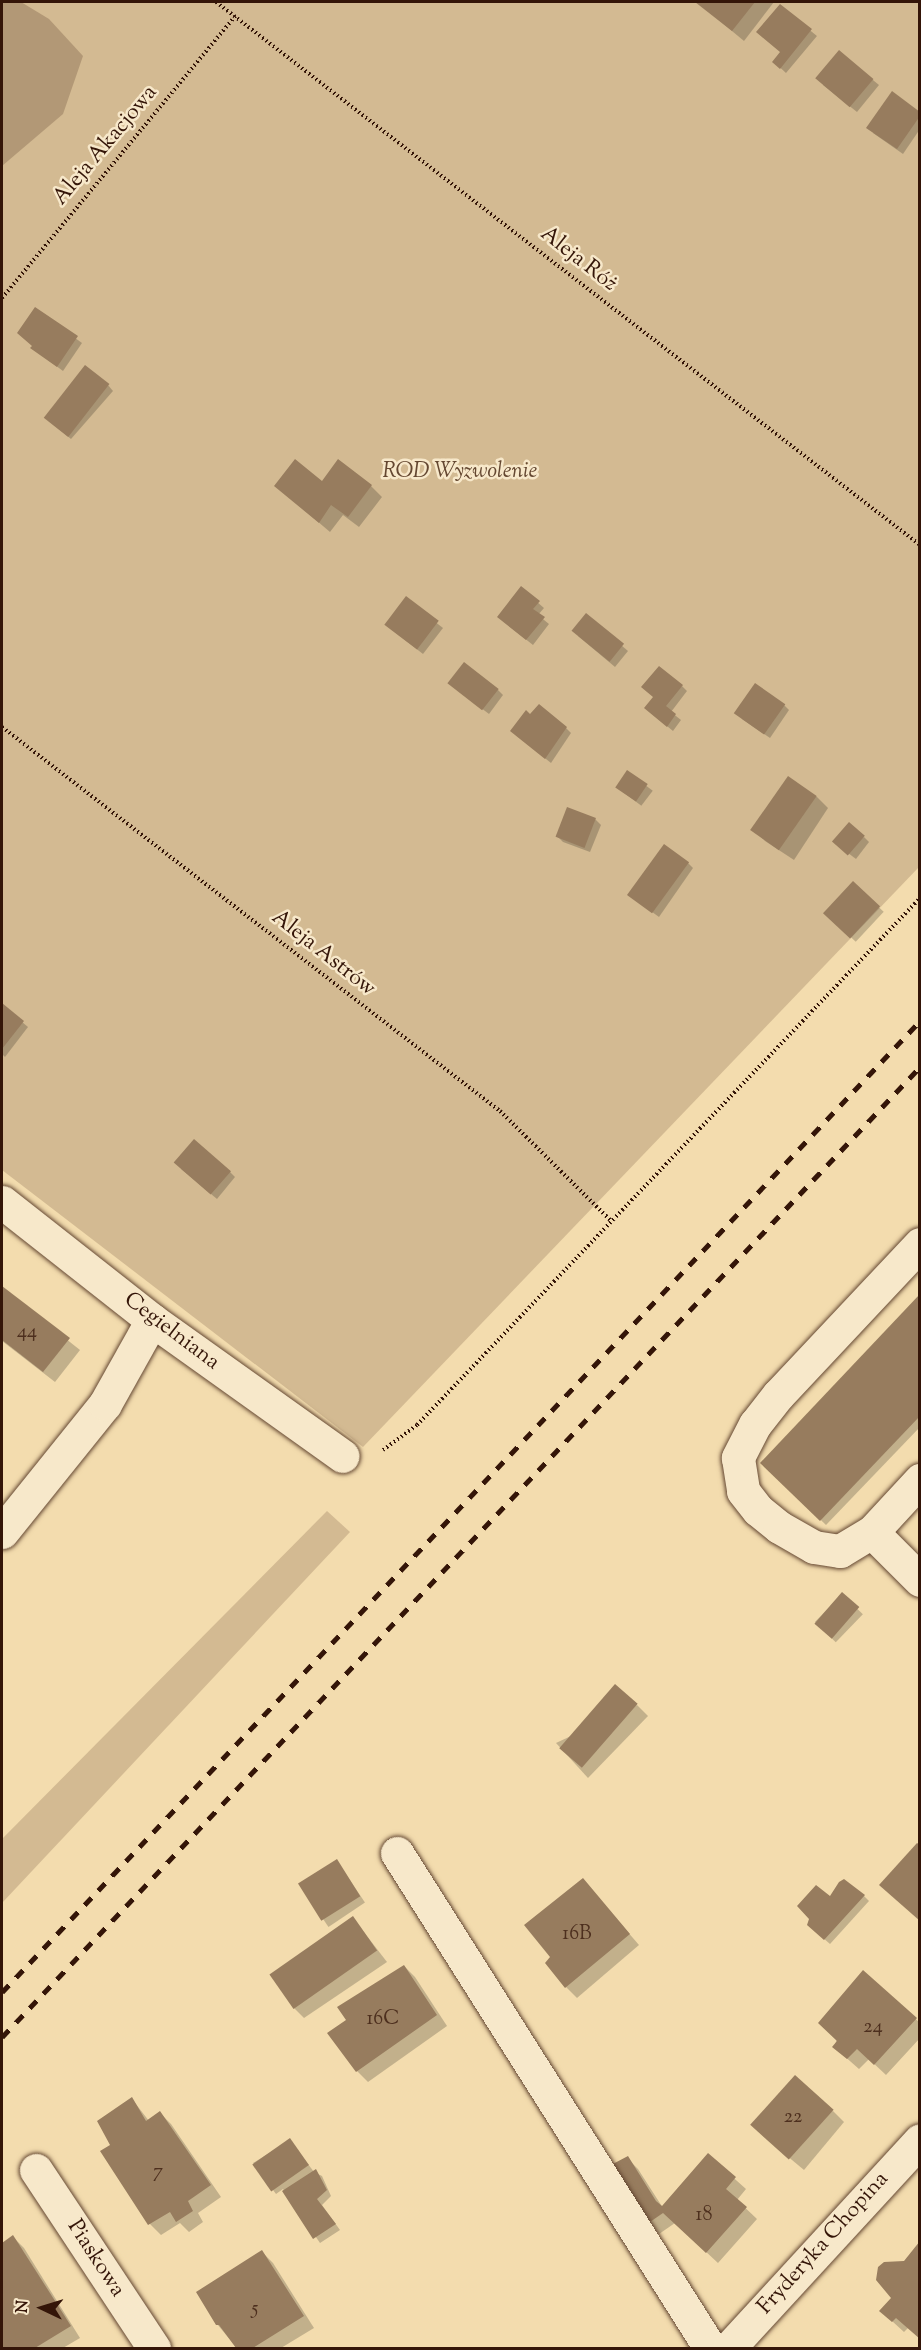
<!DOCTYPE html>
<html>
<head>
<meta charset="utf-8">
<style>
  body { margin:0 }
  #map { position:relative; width:921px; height:2350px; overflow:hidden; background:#f3dcae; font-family:"Sorts Mill Goudy",serif }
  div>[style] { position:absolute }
  .green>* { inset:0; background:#d3ba92 }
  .water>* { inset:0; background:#b29876 }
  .shadow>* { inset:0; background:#0003; transform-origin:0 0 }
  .building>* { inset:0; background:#977c5e; transform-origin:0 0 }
  .path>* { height:4px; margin-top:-2px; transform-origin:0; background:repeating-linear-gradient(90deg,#341508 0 1.5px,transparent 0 4.5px) }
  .roads { filter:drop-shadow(0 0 2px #644732) drop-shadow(0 0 2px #644732) }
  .minor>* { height:33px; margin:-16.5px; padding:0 16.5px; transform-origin:16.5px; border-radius:16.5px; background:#f7e8ca }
  .rail>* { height:4.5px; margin-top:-2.25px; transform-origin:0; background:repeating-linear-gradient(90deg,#341508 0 10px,transparent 0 20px) }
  span { translate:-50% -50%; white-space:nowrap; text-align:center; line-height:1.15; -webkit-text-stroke:5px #f7e8ca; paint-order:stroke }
  .number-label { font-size:20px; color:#4d2f1e }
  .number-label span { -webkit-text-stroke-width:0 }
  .street-label { font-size:22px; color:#341508 }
  .park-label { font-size:22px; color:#644731; font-style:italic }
  .frame { position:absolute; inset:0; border:3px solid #341508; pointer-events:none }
  .north { position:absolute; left:12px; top:2278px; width:60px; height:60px; -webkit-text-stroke:4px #f7e8ca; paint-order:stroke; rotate:274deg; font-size:16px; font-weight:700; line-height:24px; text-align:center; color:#341508 }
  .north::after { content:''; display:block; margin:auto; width:21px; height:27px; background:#341508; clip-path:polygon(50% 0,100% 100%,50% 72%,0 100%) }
</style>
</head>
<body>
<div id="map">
  <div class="green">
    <i style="clip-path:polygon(2px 2px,919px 2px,919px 867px,363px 1447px,2px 1170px)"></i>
    <i style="clip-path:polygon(327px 1511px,350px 1532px,2px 1903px,2px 1839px)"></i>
  </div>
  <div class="water">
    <i style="clip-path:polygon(2px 2px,21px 2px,49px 19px,83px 56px,63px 114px,2px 166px)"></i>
  </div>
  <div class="shadow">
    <i style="clip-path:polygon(697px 2px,774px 2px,744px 41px)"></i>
    <i style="clip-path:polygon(780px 6px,817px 36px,786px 73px,774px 62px,782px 53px)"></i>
    <i style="clip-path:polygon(839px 52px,879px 85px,857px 112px,823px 85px)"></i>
    <i style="clip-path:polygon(920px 113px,920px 129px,903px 154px,873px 133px)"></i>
    <i style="clip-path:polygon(35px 309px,82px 343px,63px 371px,32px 348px)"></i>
    <i style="clip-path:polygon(108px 385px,113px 391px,71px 439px,50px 422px)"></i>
    <i style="clip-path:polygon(322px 483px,371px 486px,382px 497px,359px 527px,343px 515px,330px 532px,276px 486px)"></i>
    <i style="clip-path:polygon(521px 588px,544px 608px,538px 615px,549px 624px,533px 645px,504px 622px)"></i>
    <i style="clip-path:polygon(406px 599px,443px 628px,423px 654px,392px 630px)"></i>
    <i style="clip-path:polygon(586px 615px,628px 651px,615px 667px,578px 636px)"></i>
    <i style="clip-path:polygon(682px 686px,687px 691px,671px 712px,681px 720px,673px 731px,651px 713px)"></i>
    <i style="clip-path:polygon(455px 688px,498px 690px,503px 695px,489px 714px)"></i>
    <i style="clip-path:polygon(784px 705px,789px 710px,770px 738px,742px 719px)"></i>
    <i style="clip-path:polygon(566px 728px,571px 733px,551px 763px,517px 736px)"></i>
    <i style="left:628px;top:772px;width:31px;height:19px;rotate:37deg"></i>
    <i style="clip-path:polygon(788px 779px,817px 797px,828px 808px,794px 860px,765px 841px,754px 830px)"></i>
    <i style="clip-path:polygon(595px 819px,601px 825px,590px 852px,563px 842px,557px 836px)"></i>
    <i style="clip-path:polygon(864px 837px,869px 842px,856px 859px,840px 847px)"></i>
    <i style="clip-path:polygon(688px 863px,693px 868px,659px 917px,630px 896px)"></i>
    <i style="left:853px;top:883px;width:42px;height:41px;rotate:43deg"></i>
    <i style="clip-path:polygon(2px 1005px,28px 1027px,5px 1057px,2px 1054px)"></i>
    <i style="clip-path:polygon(181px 1169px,230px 1172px,235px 1177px,217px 1199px)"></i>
    <i style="clip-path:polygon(2px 1288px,80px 1350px,55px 1382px,2px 1341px)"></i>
    <i style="clip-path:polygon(920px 1297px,920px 1427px,826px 1525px,762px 1463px)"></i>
    <i style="left:842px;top:1594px;width:29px;height:39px;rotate:44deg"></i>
    <i style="clip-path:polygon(637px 1705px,648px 1716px,588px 1778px,556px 1743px)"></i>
    <i style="left:337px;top:1861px;width:50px;height:44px;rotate:56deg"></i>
    <i style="clip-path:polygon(583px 1880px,639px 1945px,577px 1998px,566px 1987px,552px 1957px)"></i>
    <i style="clip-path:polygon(864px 1896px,869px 1901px,830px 1944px,814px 1930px,831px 1899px)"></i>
    <i style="clip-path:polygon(353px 1918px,387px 1962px,304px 2018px,293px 2007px)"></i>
    <i style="clip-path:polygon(404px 1966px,415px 1977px,447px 2026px,368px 2082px,357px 2071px,348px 2020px)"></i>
    <i style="clip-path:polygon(864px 1972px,920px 2023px,920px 2038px,886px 2075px,869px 2059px,859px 2069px,834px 2047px)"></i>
    <i style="clip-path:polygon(132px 2099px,149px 2121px,160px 2113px,171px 2124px,221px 2197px,198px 2213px,203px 2222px,189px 2232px,180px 2223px,161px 2235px,150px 2224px,102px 2151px,112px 2145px)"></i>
    <i style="clip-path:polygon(833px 2111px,844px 2122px,804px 2170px,762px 2135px)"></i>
    <i style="clip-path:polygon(290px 2140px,314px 2172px,322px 2176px,331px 2196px,322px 2205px,340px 2230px,320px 2243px,283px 2189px,276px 2194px,253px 2163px)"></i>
    <i style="clip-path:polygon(708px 2155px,746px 2189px,737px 2200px,757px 2219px,718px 2263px,675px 2223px,659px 2234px,648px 2223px,627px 2158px,638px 2169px,663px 2208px)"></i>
    <i style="clip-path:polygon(13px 2237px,24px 2248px,80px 2338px,63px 2348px,2px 2348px,2px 2244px)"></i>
    <i style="clip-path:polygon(262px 2252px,273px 2263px,314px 2328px,281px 2348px,237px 2348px,217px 2324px)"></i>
    <i style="clip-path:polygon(905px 2263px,908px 2328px,904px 2332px,881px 2311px,893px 2298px)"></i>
  </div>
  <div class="building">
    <i style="clip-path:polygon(695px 2px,755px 2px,732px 31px)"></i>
    <i style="clip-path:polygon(780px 4px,812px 29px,780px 69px,772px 62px,780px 52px,756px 32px)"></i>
    <i style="left:839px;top:50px;width:45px;height:37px;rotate:40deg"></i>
    <i style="clip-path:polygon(892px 91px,920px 112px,920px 116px,897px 149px,866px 128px)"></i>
    <i style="clip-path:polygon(35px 307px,78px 336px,57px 367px,30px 348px,32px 346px,17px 333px)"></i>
    <i style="left:85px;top:365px;width:31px;height:67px;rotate:38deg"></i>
    <i style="clip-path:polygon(295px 459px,322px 481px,338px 459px,372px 485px,348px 517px,331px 505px,319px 523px,274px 486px)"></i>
    <i style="clip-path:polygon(521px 586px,540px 601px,533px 609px,545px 617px,526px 640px,497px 617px)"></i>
    <i style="left:406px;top:596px;width:41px;height:36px;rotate:37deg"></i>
    <i style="left:586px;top:613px;width:49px;height:23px;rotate:39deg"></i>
    <i style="left:464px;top:662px;width:44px;height:27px;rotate:38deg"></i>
    <i style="clip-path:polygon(659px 666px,683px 685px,666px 706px,676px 714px,667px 727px,644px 708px,653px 697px,641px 687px)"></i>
    <i style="left:755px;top:683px;width:37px;height:37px;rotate:35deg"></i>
    <i style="clip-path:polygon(539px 704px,567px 727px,545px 759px,510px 731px,526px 710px,530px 714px)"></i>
    <i style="left:627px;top:770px;width:25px;height:21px;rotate:34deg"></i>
    <i style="left:788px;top:776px;width:35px;height:66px;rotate:35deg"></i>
    <i style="left:567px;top:807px;width:31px;height:32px;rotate:21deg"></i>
    <i style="left:849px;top:822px;width:21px;height:26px;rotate:41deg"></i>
    <i style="left:664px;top:844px;width:31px;height:63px;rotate:36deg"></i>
    <i style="left:853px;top:881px;width:37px;height:44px;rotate:43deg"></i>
    <i style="clip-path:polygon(2px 1003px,24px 1021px,2px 1049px)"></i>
    <i style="left:194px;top:1139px;width:49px;height:31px;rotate:41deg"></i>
    <i style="clip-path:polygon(2px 1286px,70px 1338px,43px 1372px,2px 1340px)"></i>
    <i style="clip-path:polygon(920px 1294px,920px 1416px,820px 1521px,760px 1463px)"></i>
    <i style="left:842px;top:1592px;width:23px;height:42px;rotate:41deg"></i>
    <i style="left:615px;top:1684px;width:30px;height:85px;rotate:41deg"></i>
    <i style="clip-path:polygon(917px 1843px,920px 1845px,920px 1921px,879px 1885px)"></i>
    <i style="left:337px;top:1859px;width:44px;height:46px;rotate:58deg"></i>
    <i style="clip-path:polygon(583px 1878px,630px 1934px,565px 1988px,545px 1963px,550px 1957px,524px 1925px)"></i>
    <i style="clip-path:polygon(844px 1879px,865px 1895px,824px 1940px,807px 1925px,809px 1919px,797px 1906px,816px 1885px,830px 1896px,839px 1882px)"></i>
    <i style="left:353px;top:1916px;width:42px;height:102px;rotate:55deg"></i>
    <i style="clip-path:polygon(404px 1965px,437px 2015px,356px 2072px,327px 2033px,346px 2020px,337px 2007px)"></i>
    <i style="clip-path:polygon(863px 1970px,917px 2018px,874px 2065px,857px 2049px,847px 2059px,832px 2047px,837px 2041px,818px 2023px)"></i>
    <i style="left:795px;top:2075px;width:52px;height:67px;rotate:42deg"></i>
    <i style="clip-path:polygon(132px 2097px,146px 2121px,160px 2111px,211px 2185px,188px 2201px,193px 2211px,176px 2222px,170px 2212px,148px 2225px,100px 2151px,110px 2145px,97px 2121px)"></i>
    <i style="left:290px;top:2138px;width:33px;height:46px;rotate:55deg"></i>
    <i style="clip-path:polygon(708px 2153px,736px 2177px,726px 2189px,747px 2207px,706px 2253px,663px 2213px,647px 2224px,609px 2166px,628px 2156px,656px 2201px,662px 2206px)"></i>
    <i style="clip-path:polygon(316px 2169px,327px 2190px,317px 2199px,336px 2224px,313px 2239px,282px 2191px)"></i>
    <i style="clip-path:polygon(13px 2235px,71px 2326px,35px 2348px,2px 2348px,2px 2243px)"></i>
    <i style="clip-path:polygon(920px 2241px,920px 2339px,896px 2318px,892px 2322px,879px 2311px,891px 2298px,876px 2280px,878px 2267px,884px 2262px,904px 2261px)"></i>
    <i style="clip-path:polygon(262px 2250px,304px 2316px,253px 2348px,236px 2348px,219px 2325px,216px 2325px,196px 2292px)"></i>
  </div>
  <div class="path">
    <i style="left:216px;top:2px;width:889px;rotate:37.64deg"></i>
    <i style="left:2px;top:298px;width:366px;rotate:-50.4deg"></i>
    <i style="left:2px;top:727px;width:629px;rotate:37.64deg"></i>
    <i style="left:500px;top:1111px;width:156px;rotate:44.7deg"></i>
    <i style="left:383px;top:1450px;width:42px;rotate:-36.3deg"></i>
    <i style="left:417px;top:1425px;width:729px;rotate:-46.33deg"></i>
  </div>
  <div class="roads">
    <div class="minor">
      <i style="left:2px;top:1202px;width:191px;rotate:38.2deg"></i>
      <i style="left:152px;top:1320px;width:234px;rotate:35.5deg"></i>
      <i style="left:920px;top:1244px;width:207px;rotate:133.2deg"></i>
      <i style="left:778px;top:1395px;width:37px;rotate:128deg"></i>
      <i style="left:755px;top:1424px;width:38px;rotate:117deg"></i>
      <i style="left:738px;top:1458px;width:33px;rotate:81deg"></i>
      <i style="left:743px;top:1491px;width:24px;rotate:52deg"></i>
      <i style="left:758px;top:1510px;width:27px;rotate:39deg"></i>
      <i style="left:779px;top:1527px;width:40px;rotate:29.7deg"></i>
      <i style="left:814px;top:1547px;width:26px;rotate:9deg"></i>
      <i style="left:840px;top:1551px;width:37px;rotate:-31deg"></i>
      <i style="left:872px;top:1532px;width:71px;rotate:-47.3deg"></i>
      <i style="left:2px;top:1532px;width:164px;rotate:-51.2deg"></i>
      <i style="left:105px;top:1404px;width:96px;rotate:-60.8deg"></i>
      <i style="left:872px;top:1532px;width:68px;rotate:45deg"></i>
      <i style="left:397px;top:1853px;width:586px;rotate:57.69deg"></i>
      <i style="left:36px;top:2170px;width:214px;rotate:56.5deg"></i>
      <i style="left:729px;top:2348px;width:282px;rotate:-47.4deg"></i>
    </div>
  </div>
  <div class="rail">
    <i style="left:2px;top:1992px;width:1336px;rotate:-46.61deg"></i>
    <i style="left:2px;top:2037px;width:1336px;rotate:-46.58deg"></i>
  </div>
  <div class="number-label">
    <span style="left:27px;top:1332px">44</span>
    <span style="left:577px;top:1934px">16B</span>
    <span style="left:383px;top:2019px">16C</span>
    <span style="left:873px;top:2027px">24</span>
    <span style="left:793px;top:2117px">22</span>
    <span style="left:158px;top:2172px">7</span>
    <span style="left:704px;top:2215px">18</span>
    <span style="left:255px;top:2309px">5</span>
  </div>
  <div class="street-label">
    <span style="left:106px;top:146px;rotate:-50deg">Aleja Akacjowa</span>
    <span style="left:578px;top:260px;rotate:38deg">Aleja Róż</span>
    <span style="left:323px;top:954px;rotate:38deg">Aleja Astrów</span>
    <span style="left:171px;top:1332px;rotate:37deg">Cegielniana</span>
    <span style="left:824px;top:2244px;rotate:-48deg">Fryderyka Chopina</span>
    <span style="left:95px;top:2259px;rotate:57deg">Piaskowa</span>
  </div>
  <div class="park-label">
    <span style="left:460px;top:473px">ROD Wyzwolenie</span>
  </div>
  <div class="frame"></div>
  <div class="north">N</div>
</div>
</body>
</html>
